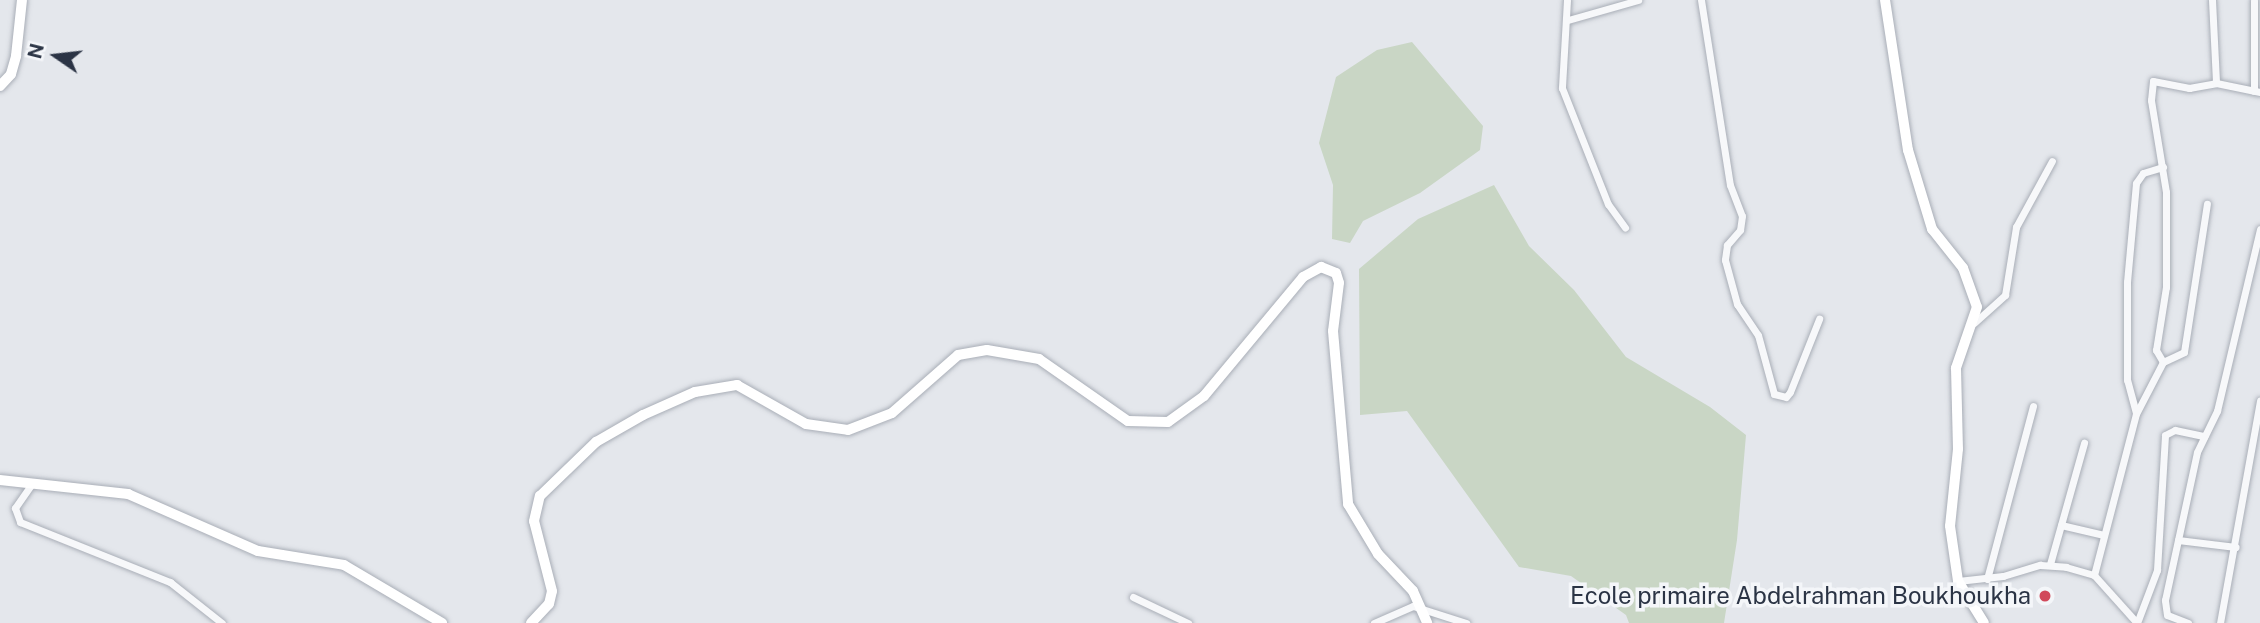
<!DOCTYPE html>
<html>
<head>
<meta charset="utf-8">
<style>
  body { margin:0 }
  #map { position:relative; width:2260px; height:623px; overflow:hidden; background:#e4e7ec; font-family:"Public Sans",sans-serif }
  div>[style] { position:absolute }
  .green>* { inset:0; background:#c9d6c5 }
  .roads { filter:drop-shadow(0 0 2px #a9aeb7) drop-shadow(0 0 2px #a9aeb7) }
  .street>* { height:7px; margin:-3.5px; padding:0 3.5px; transform-origin:3.5px; border-radius:3.5px; background:#f7f8fa }
  .secondary>* { height:10px; margin:-5px; padding:0 5px; transform-origin:5px; border-radius:5px; background:#fff }
  .dots>* { width:19px; height:19px; translate:-50% -50%; box-sizing:border-box; border:4px solid #f4f6f9; border-radius:50% }
  span { translate:-50% -50%; white-space:nowrap; text-align:center; line-height:1.15; -webkit-text-stroke:7px #f4f6f9; paint-order:stroke }
  .poi-label { font-size:24px; color:#2b3445 }
  .right { translate:-100% -50%; text-align:right }
  .north { position:absolute; left:21px; top:21px; width:70px; height:70px; -webkit-text-stroke:5px #f4f6f9; paint-order:stroke; rotate:284deg; font-size:19px; font-weight:700; line-height:28px; text-align:center; color:#2b3445 }
  .north::after { content:''; display:block; margin:auto; width:24px; height:32px; background:#2b3445; clip-path:polygon(50% 0,100% 100%,50% 72%,0 100%) }
</style>
</head>
<body>
<div id="map">
  <div class="green">
    <i style="clip-path:polygon(1412px 42px,1483px 126px,1480px 150px,1420px 193px,1363px 221px,1350px 243px,1332px 239px,1333px 185px,1319px 143px,1336px 77px,1377px 50px)"></i>
    <i style="clip-path:polygon(1494px 185px,1529px 246px,1574px 290px,1626px 357px,1710px 407px,1746px 435px,1737px 540px,1724px 623px,1629px 623px,1626px 615px,1571px 576px,1519px 567px,1407px 411px,1360px 415px,1359px 269px,1418px 219px)"></i>
  </div>
  <div class="roads">
    <div class="street">
      <i style="left:1567px;top:0;width:88px;rotate:93.3deg"></i>
      <i style="left:1562px;top:88px;width:125px;rotate:68.4deg"></i>
      <i style="left:1608px;top:204px;width:29px;rotate:54deg"></i>
      <i style="left:1701px;top:0;width:187px;rotate:81.1deg"></i>
      <i style="left:1730px;top:185px;width:33px;rotate:69deg"></i>
      <i style="left:1742px;top:216px;width:14px;rotate:98deg"></i>
      <i style="left:1740px;top:230px;width:20px;rotate:131deg"></i>
      <i style="left:1727px;top:245px;width:15px;rotate:98deg"></i>
      <i style="left:1725px;top:260px;width:46px;rotate:74.7deg"></i>
      <i style="left:1737px;top:304px;width:37px;rotate:56deg"></i>
      <i style="left:1758px;top:335px;width:61px;rotate:74.8deg"></i>
      <i style="left:1774px;top:394px;width:12px;rotate:14deg"></i>
      <i style="left:1786px;top:397px;width:6px;rotate:-51deg"></i>
      <i style="left:1790px;top:392px;width:79px;rotate:-68.3deg"></i>
      <i style="left:2212px;top:0;width:83px;rotate:87.2deg"></i>
      <i style="left:2254px;top:0;width:91px;rotate:90deg"></i>
      <i style="left:1568px;top:20px;width:73px;rotate:-15.9deg"></i>
      <i style="left:1974px;top:323px;width:42px;rotate:-42.1deg"></i>
      <i style="left:2005px;top:295px;width:69px;rotate:-80.8deg"></i>
      <i style="left:2016px;top:227px;width:75px;rotate:-61.4deg"></i>
      <i style="left:2163px;top:362px;width:14px;rotate:-120deg"></i>
      <i style="left:2156px;top:350px;width:64px;rotate:-81deg"></i>
      <i style="left:2166px;top:287px;width:95px;rotate:-90deg"></i>
      <i style="left:2166px;top:192px;width:93px;rotate:-99.3deg"></i>
      <i style="left:2151px;top:100px;width:19px;rotate:-84deg"></i>
      <i style="left:2153px;top:81px;width:37px;rotate:11deg"></i>
      <i style="left:2189px;top:88px;width:27px;rotate:-10deg"></i>
      <i style="left:2216px;top:83px;width:45px;rotate:11.6deg"></i>
      <i style="left:2136px;top:413px;width:34px;rotate:-105deg"></i>
      <i style="left:2127px;top:380px;width:98px;rotate:-90deg"></i>
      <i style="left:2127px;top:282px;width:99px;rotate:-84.8deg"></i>
      <i style="left:2136px;top:183px;width:12px;rotate:-55deg"></i>
      <i style="left:2143px;top:173px;width:21px;rotate:-17deg"></i>
      <i style="left:31px;top:485px;width:28px;rotate:125deg"></i>
      <i style="left:15px;top:508px;width:15px;rotate:70deg"></i>
      <i style="left:20px;top:522px;width:162px;rotate:21.8deg"></i>
      <i style="left:170px;top:582px;width:66px;rotate:38.3deg"></i>
      <i style="left:2061px;top:525px;width:44px;rotate:13.1deg"></i>
      <i style="left:2178px;top:540px;width:58px;rotate:6.9deg"></i>
      <i style="left:2050px;top:564px;width:126px;rotate:-74.3deg"></i>
      <i style="left:2094px;top:575px;width:166px;rotate:-75.4deg"></i>
      <i style="left:2136px;top:414px;width:59px;rotate:-62.6deg"></i>
      <i style="left:2163px;top:362px;width:23px;rotate:-25deg"></i>
      <i style="left:2184px;top:352px;width:150px;rotate:-81.2deg"></i>
      <i style="left:1987px;top:579px;width:179px;rotate:-75.1deg"></i>
      <i style="left:1958px;top:581px;width:45px;rotate:-6.3deg"></i>
      <i style="left:2003px;top:576px;width:39px;rotate:-17deg"></i>
      <i style="left:2040px;top:565px;width:26px;rotate:4deg"></i>
      <i style="left:2066px;top:567px;width:29px;rotate:16deg"></i>
      <i style="left:2094px;top:575px;width:64px;rotate:48.1deg"></i>
      <i style="left:1133px;top:597px;width:61px;rotate:25.3deg"></i>
      <i style="left:1374px;top:623px;width:43px;rotate:-23.6deg"></i>
      <i style="left:1413px;top:606px;width:56px;rotate:17.8deg"></i>
      <i style="left:2137px;top:623px;width:57px;rotate:-69.3deg"></i>
      <i style="left:2157px;top:570px;width:135px;rotate:-86.6deg"></i>
      <i style="left:2165px;top:435px;width:11px;rotate:-27deg"></i>
      <i style="left:2175px;top:430px;width:30px;rotate:12deg"></i>
      <i style="left:2188px;top:623px;width:22px;rotate:-159deg"></i>
      <i style="left:2167px;top:615px;width:15px;rotate:-98deg"></i>
      <i style="left:2165px;top:600px;width:151px;rotate:-77.8deg"></i>
      <i style="left:2197px;top:452px;width:46px;rotate:-64deg"></i>
      <i style="left:2217px;top:411px;width:187px;rotate:-76.7deg"></i>
      <i style="left:2220px;top:623px;width:226px;rotate:-79.8deg"></i>
    </div>
    <div class="secondary">
      <i style="left:1885px;top:0;width:152px;rotate:81.3deg"></i>
      <i style="left:1908px;top:150px;width:83px;rotate:73.1deg"></i>
      <i style="left:1932px;top:229px;width:50px;rotate:51.5deg"></i>
      <i style="left:1963px;top:268px;width:41px;rotate:70.3deg"></i>
      <i style="left:1977px;top:307px;width:65px;rotate:109deg"></i>
      <i style="left:1956px;top:368px;width:81px;rotate:88.6deg"></i>
      <i style="left:1958px;top:449px;width:77px;rotate:95.9deg"></i>
      <i style="left:1950px;top:526px;width:56px;rotate:81.7deg"></i>
      <i style="left:1958px;top:581px;width:49px;rotate:58.2deg"></i>
      <i style="left:0;top:86px;width:16px;rotate:-47deg"></i>
      <i style="left:11px;top:74px;width:19px;rotate:-74deg"></i>
      <i style="left:16px;top:56px;width:56px;rotate:-83.9deg"></i>
      <i style="left:0;top:480px;width:129px;rotate:6.2deg"></i>
      <i style="left:128px;top:494px;width:142px;rotate:23.7deg"></i>
      <i style="left:258px;top:551px;width:87px;rotate:9.2deg"></i>
      <i style="left:344px;top:565px;width:114px;rotate:30.6deg"></i>
      <i style="left:531px;top:623px;width:26px;rotate:-47deg"></i>
      <i style="left:549px;top:604px;width:13px;rotate:-77deg"></i>
      <i style="left:552px;top:591px;width:72px;rotate:-104.4deg"></i>
      <i style="left:534px;top:521px;width:26px;rotate:-77deg"></i>
      <i style="left:540px;top:496px;width:78px;rotate:-44deg"></i>
      <i style="left:596px;top:442px;width:54px;rotate:-29.9deg"></i>
      <i style="left:643px;top:415px;width:57px;rotate:-23.9deg"></i>
      <i style="left:695px;top:392px;width:43px;rotate:-9.5deg"></i>
      <i style="left:737px;top:385px;width:79px;rotate:29.5deg"></i>
      <i style="left:806px;top:424px;width:42px;rotate:8.1deg"></i>
      <i style="left:848px;top:430px;width:47px;rotate:-21.1deg"></i>
      <i style="left:892px;top:413px;width:88px;rotate:-41.3deg"></i>
      <i style="left:958px;top:355px;width:29px;rotate:-10deg"></i>
      <i style="left:987px;top:350px;width:53px;rotate:9.8deg"></i>
      <i style="left:1039px;top:359px;width:108px;rotate:34.9deg"></i>
      <i style="left:1128px;top:421px;width:40px;rotate:1.4deg"></i>
      <i style="left:1168px;top:422px;width:44px;rotate:-35.8deg"></i>
      <i style="left:1204px;top:396px;width:155px;rotate:-50.2deg"></i>
      <i style="left:1303px;top:277px;width:21px;rotate:-29deg"></i>
      <i style="left:1321px;top:267px;width:16px;rotate:22deg"></i>
      <i style="left:1336px;top:273px;width:10px;rotate:73deg"></i>
      <i style="left:1339px;top:283px;width:48px;rotate:97.1deg"></i>
      <i style="left:1333px;top:331px;width:174px;rotate:85deg"></i>
      <i style="left:1348px;top:504px;width:58px;rotate:59deg"></i>
      <i style="left:1378px;top:554px;width:51px;rotate:46.6deg"></i>
      <i style="left:1413px;top:591px;width:35px;rotate:66deg"></i>
    </div>
  </div>
  <div class="dots">
    <i style="left:2045px;top:596px;background:#d1495b"></i>
  </div>
  <div class="poi-label">
    <span class="right" style="left:2031px;top:596px">Ecole primaire Abdelrahman Boukhoukha</span>
  </div>
  <div class="north">N</div>
</div>
</body>
</html>
